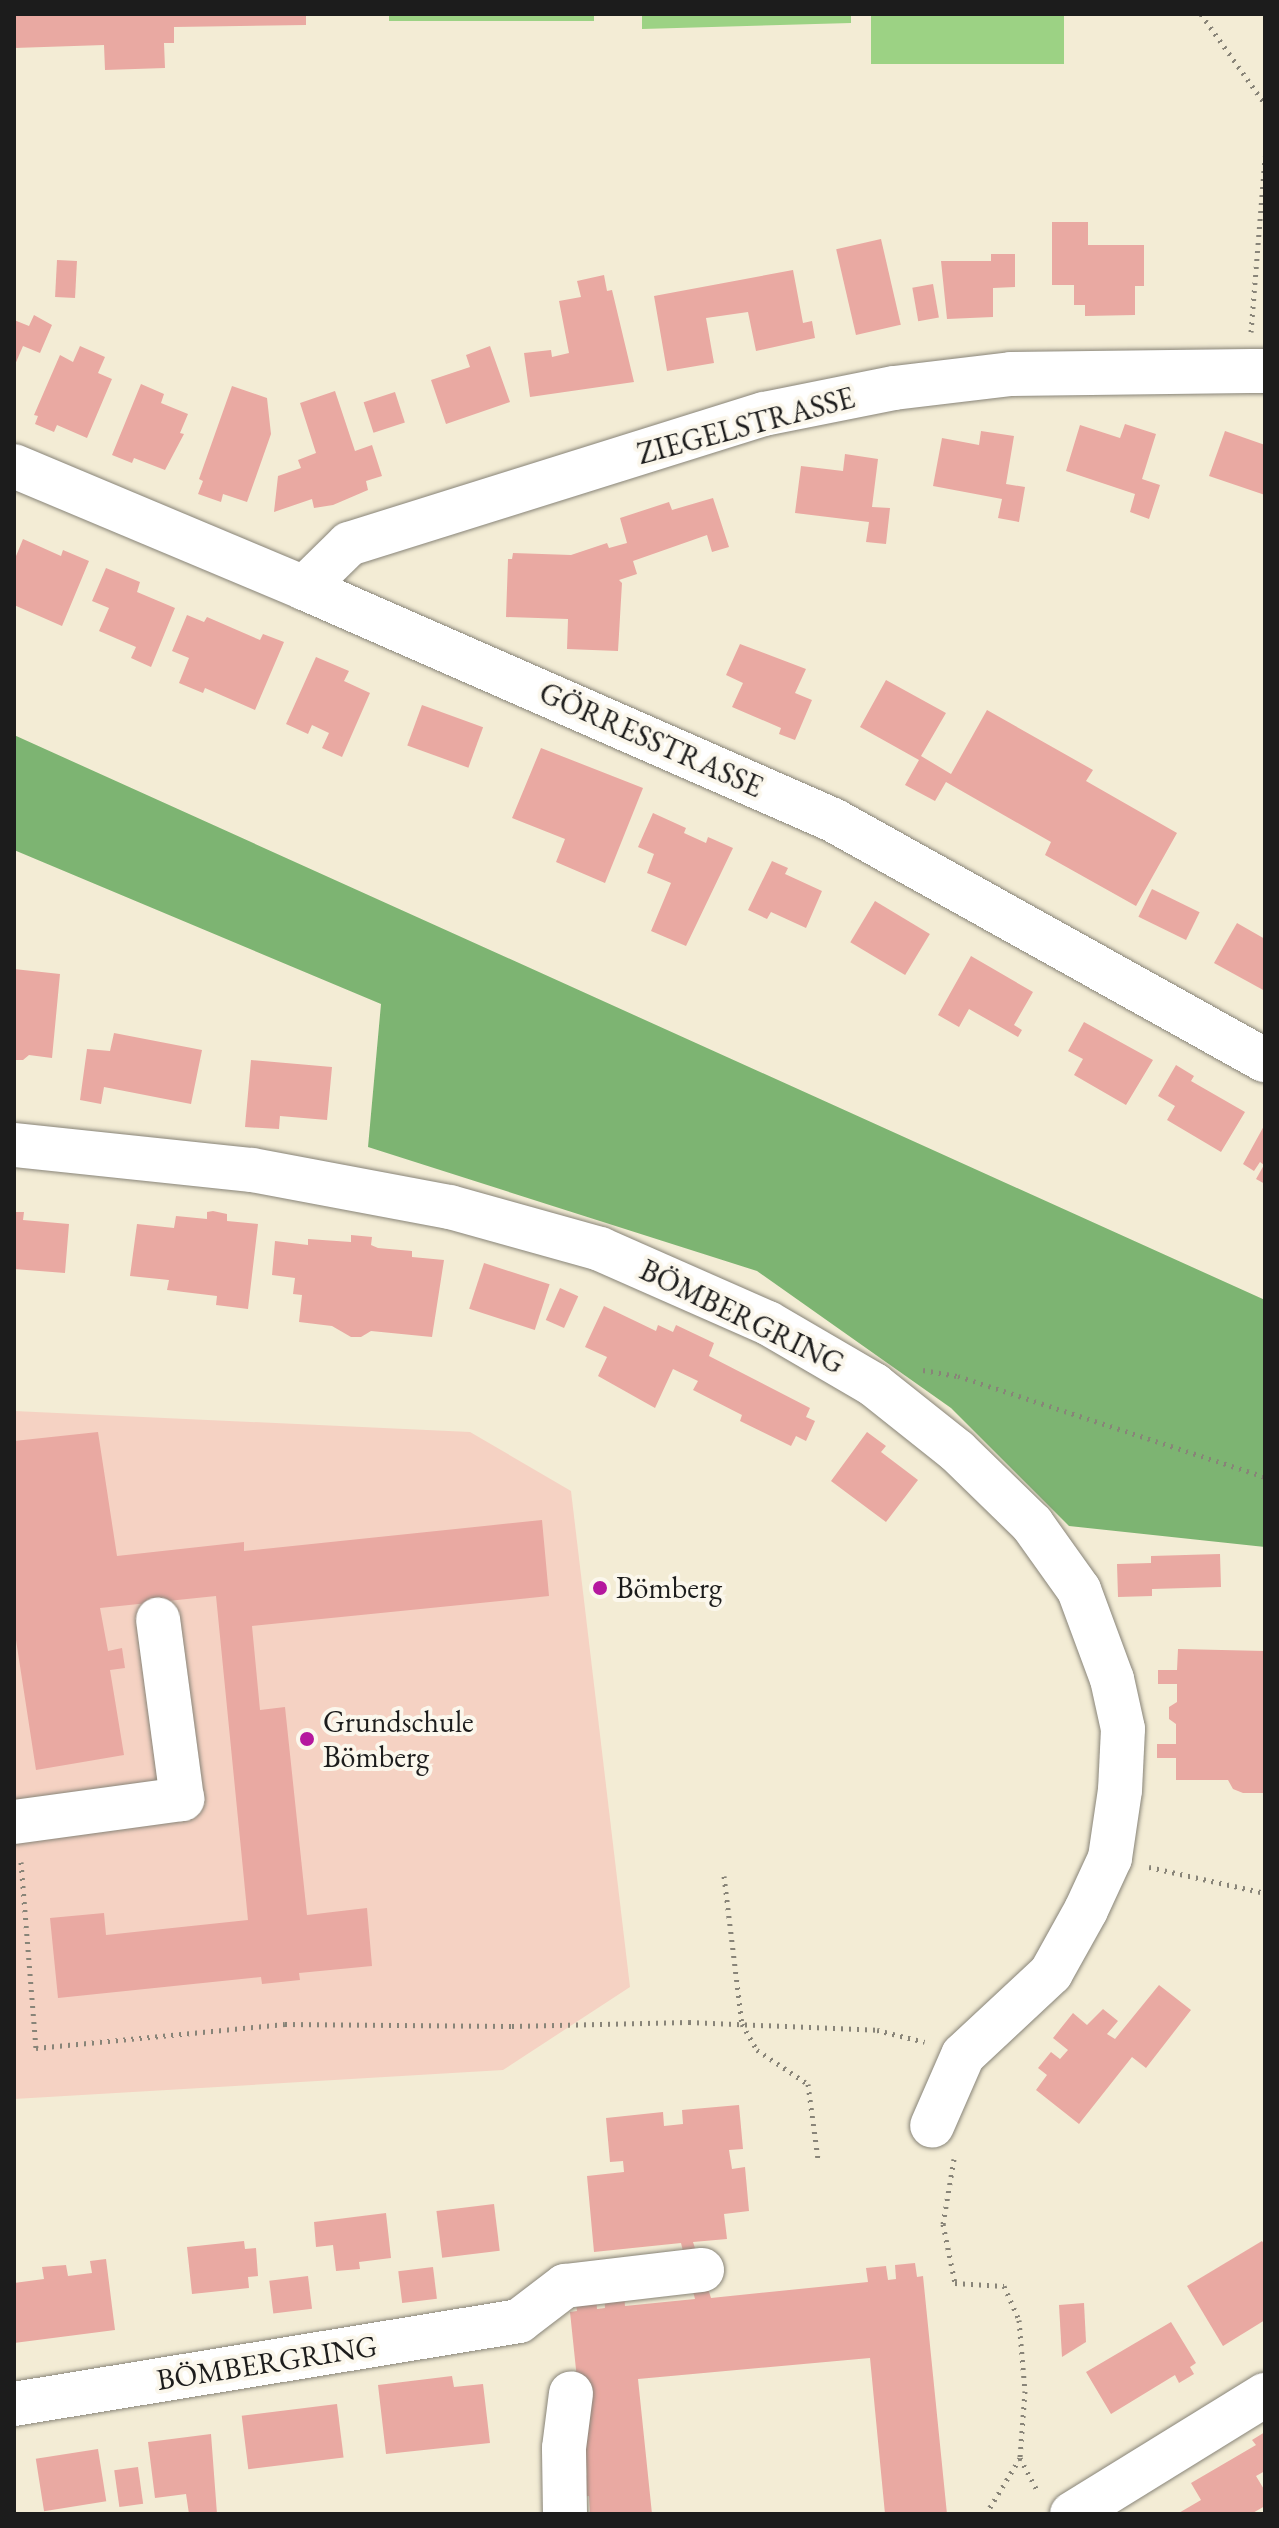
<!DOCTYPE html>
<html>
<head>
<meta charset="utf-8">
<style>
  body { margin:0 }
  #map { position:relative; width:1279px; height:2528px; overflow:hidden; background:#f3ecd5; font-family:"EB Garamond",serif }
  div>[style] { position:absolute }
  .built>* { inset:0; background:#f5d2c3 }
  .green>* { inset:0; background:#9cd284; transform-origin:0 0 }
  .forest>* { inset:0; background:#7db472 }
  .building>* { inset:0; background:#e9a9a2; transform-origin:0 0 }
  .path>* { height:5px; margin-top:-2.5px; transform-origin:0; background:repeating-linear-gradient(90deg,#888478 0 2px,transparent 0 8px) }
  .roads { filter:drop-shadow(0 0 2px #888478) drop-shadow(0 0 2px #888478) }
  .minor>* { height:44px; margin:-22px; padding:0 22px; transform-origin:22px; border-radius:22px; background:#fff }
  .dots>* { width:22px; height:22px; translate:-50% -50%; box-sizing:border-box; border:4px solid #fbf7ec; border-radius:50% }
  span { translate:-50% -50%; white-space:nowrap; text-align:center; line-height:1.15; -webkit-text-stroke:8px #fbf7ec; paint-order:stroke }
  .street-label { font-size:30px; color:#1c1c1c }
  .poi-label { font-size:30px; color:#1c1c1c }
  .left { translate:0 -50%; text-align:left }
  .frame { position:absolute; inset:0; border:16px solid #1c1c1c; pointer-events:none }
</style>
</head>
<body>
<div id="map">
  <div class="built">
    <i style="clip-path:polygon(14px 1411px,470px 1432px,571px 1491px,630px 1987px,503px 2070px,14px 2099px)"></i>
  </div>
  <div class="green">
    <i style="left:389px;top:14px;width:205px;height:7px"></i>
    <i style="clip-path:polygon(642px 14px,851px 14px,851px 23px,642px 29px)"></i>
    <i style="left:871px;top:14px;width:193px;height:50px"></i>
  </div>
  <div class="forest">
    <i style="clip-path:polygon(14px 735px,1265px 1300px,1265px 1547px,1069px 1526px,951px 1408px,757px 1271px,368px 1147px,381px 1004px,14px 850px)"></i>
  </div>
  <div class="building">
    <i style="clip-path:polygon(14px 14px,306px 14px,306px 25px,174px 27px,174px 43px,164px 43px,165px 68px,105px 70px,104px 45px,14px 48px)"></i>
    <i style="clip-path:polygon(1052px 222px,1088px 222px,1088px 245px,1144px 245px,1144px 286px,1135px 286px,1135px 315px,1085px 316px,1085px 305px,1074px 305px,1074px 285px,1052px 285px)"></i>
    <i style="left:881px;top:239px;width:88px;height:46px;rotate:77deg"></i>
    <i style="clip-path:polygon(991px 254px,1015px 254px,1015px 287px,993px 288px,993px 317px,947px 319px,941px 261px,991px 261px)"></i>
    <i style="left:57px;top:260px;width:20px;height:37px;rotate:3deg"></i>
    <i style="clip-path:polygon(793px 270px,803px 323px,812px 321px,815px 338px,756px 351px,748px 312px,706px 318px,714px 363px,667px 371px,654px 296px)"></i>
    <i style="clip-path:polygon(604px 275px,607px 291px,612px 290px,634px 382px,530px 397px,524px 353px,551px 350px,552px 357px,569px 353px,559px 301px,581px 297px,577px 281px)"></i>
    <i style="left:933px;top:284px;width:34px;height:21px;rotate:80deg"></i>
    <i style="clip-path:polygon(34px 315px,52px 325px,40px 353px,23px 346px,14px 367px,14px 320px,29px 326px)"></i>
    <i style="clip-path:polygon(80px 346px,105px 357px,98px 373px,112px 379px,87px 438px,57px 425px,54px 432px,35px 424px,38px 416px,34px 415px,60px 355px,73px 362px)"></i>
    <i style="clip-path:polygon(490px 346px,510px 402px,446px 424px,431px 380px,470px 367px,466px 355px)"></i>
    <i style="clip-path:polygon(141px 384px,164px 394px,161px 403px,188px 414px,180px 433px,184px 434px,165px 470px,134px 458px,132px 463px,112px 455px)"></i>
    <i style="clip-path:polygon(232px 386px,267px 398px,271px 434px,247px 502px,223px 494px,221px 502px,198px 494px,203px 481px,199px 479px)"></i>
    <i style="clip-path:polygon(335px 391px,355px 451px,372px 445px,382px 476px,366px 481px,368px 490px,333px 505px,314px 508px,312px 499px,274px 512px,278px 476px,301px 468px,298px 460px,316px 453px,300px 403px)"></i>
    <i style="left:395px;top:392px;width:32px;height:33px;rotate:72deg"></i>
    <i style="clip-path:polygon(1125px 424px,1156px 434px,1142px 479px,1160px 485px,1149px 519px,1130px 512px,1135px 494px,1066px 471px,1080px 425px,1120px 438px)"></i>
    <i style="clip-path:polygon(981px 431px,1014px 436px,1006px 484px,1025px 487px,1019px 522px,998px 518px,1002px 499px,933px 486px,942px 438px,979px 445px)"></i>
    <i style="clip-path:polygon(1225px 431px,1265px 445px,1265px 495px,1209px 476px)"></i>
    <i style="clip-path:polygon(845px 454px,878px 459px,872px 507px,890px 508px,886px 544px,866px 542px,869px 522px,795px 513px,801px 466px,843px 471px)"></i>
    <i style="clip-path:polygon(713px 498px,729px 547px,712px 552px,707px 535px,633px 561px,637px 574px,619px 580px,622px 583px,618px 651px,567px 649px,568px 619px,506px 617px,508px 559px,512px 559px,513px 553px,571px 555px,607px 543px,609px 548px,627px 543px,620px 518px,669px 502px,672px 510px)"></i>
    <i style="clip-path:polygon(23px 539px,61px 556px,63px 550px,89px 561px,62px 626px,14px 605px,14px 561px)"></i>
    <i style="clip-path:polygon(106px 568px,140px 582px,137px 592px,175px 608px,151px 667px,131px 658px,136px 647px,99px 631px,109px 608px,92px 601px)"></i>
    <i style="clip-path:polygon(187px 615px,204px 622px,207px 617px,260px 640px,263px 634px,284px 642px,255px 710px,205px 688px,203px 693px,179px 683px,189px 658px,172px 651px)"></i>
    <i style="clip-path:polygon(740px 644px,806px 669px,795px 693px,812px 700px,795px 740px,779px 734px,781px 728px,732px 707px,743px 683px,726px 675px)"></i>
    <i style="clip-path:polygon(316px 657px,349px 671px,344px 681px,370px 693px,342px 757px,322px 748px,329px 733px,312px 725px,308px 734px,286px 724px)"></i>
    <i style="clip-path:polygon(886px 680px,946px 713px,921px 756px,951px 774px,987px 710px,1093px 770px,1086px 781px,1177px 833px,1136px 906px,1045px 855px,1051px 842px,946px 782px,935px 801px,905px 785px,919px 760px,860px 727px)"></i>
    <i style="left:422px;top:705px;width:65px;height:43px;rotate:20deg"></i>
    <i style="clip-path:polygon(541px 748px,643px 788px,605px 883px,556px 862px,565px 839px,512px 818px)"></i>
    <i style="clip-path:polygon(653px 813px,686px 828px,684px 833px,706px 843px,708px 837px,733px 848px,686px 946px,651px 931px,671px 883px,647px 873px,654px 854px,638px 847px)"></i>
    <i style="clip-path:polygon(772px 861px,788px 868px,785px 874px,822px 891px,806px 928px,771px 912px,767px 919px,748px 910px)"></i>
    <i style="left:1152px;top:889px;width:53px;height:31px;rotate:26deg"></i>
    <i style="left:875px;top:901px;width:64px;height:48px;rotate:31deg"></i>
    <i style="clip-path:polygon(1237px 923px,1265px 939px,1265px 991px,1214px 963px)"></i>
    <i style="clip-path:polygon(971px 956px,1033px 992px,1014px 1025px,1022px 1030px,1018px 1037px,969px 1009px,959px 1027px,938px 1015px)"></i>
    <i style="clip-path:polygon(14px 969px,60px 974px,52px 1058px,29px 1055px,23px 1060px,14px 1060px)"></i>
    <i style="clip-path:polygon(1084px 1022px,1153px 1060px,1126px 1105px,1074px 1075px,1083px 1059px,1068px 1051px)"></i>
    <i style="clip-path:polygon(114px 1033px,202px 1050px,191px 1104px,104px 1087px,101px 1104px,80px 1100px,87px 1049px,110px 1051px)"></i>
    <i style="clip-path:polygon(251px 1060px,332px 1067px,327px 1120px,280px 1116px,279px 1129px,245px 1127px)"></i>
    <i style="clip-path:polygon(1176px 1065px,1194px 1076px,1191px 1081px,1245px 1112px,1221px 1152px,1167px 1120px,1175px 1106px,1158px 1096px)"></i>
    <i style="clip-path:polygon(1265px 1124px,1265px 1184px,1256px 1179px,1264px 1165px,1260px 1162px,1254px 1171px,1243px 1164px)"></i>
    <i style="clip-path:polygon(213px 1211px,227px 1214px,227px 1221px,258px 1224px,248px 1309px,216px 1305px,217px 1296px,167px 1290px,169px 1280px,130px 1276px,137px 1224px,174px 1228px,176px 1216px,207px 1219px,207px 1212px)"></i>
    <i style="clip-path:polygon(15px 1212px,24px 1212px,23px 1220px,69px 1224px,65px 1273px,14px 1269px)"></i>
    <i style="clip-path:polygon(351px 1235px,372px 1237px,371px 1245px,378px 1248px,412px 1251px,412px 1257px,444px 1260px,432px 1337px,371px 1331px,361px 1337px,351px 1337px,332px 1326px,299px 1322px,302px 1295px,293px 1294px,295px 1278px,272px 1275px,275px 1241px,308px 1245px,308px 1239px,351px 1242px)"></i>
    <i style="left:484px;top:1263px;width:69px;height:48px;rotate:18deg"></i>
    <i style="left:560px;top:1288px;width:20px;height:35px;rotate:24deg"></i>
    <i style="clip-path:polygon(604px 1306px,656px 1331px,658px 1325px,673px 1332px,676px 1325px,714px 1343px,709px 1356px,810px 1408px,806px 1417px,815px 1421px,806px 1441px,796px 1436px,791px 1446px,740px 1421px,742px 1415px,693px 1390px,698px 1381px,673px 1369px,655px 1408px,598px 1376px,607px 1357px,585px 1347px)"></i>
    <i style="clip-path:polygon(98px 1432px,117px 1556px,244px 1542px,244px 1551px,542px 1520px,549px 1596px,252px 1626px,260px 1710px,285px 1707px,307px 1915px,367px 1908px,372px 1966px,299px 1973px,300px 1980px,262px 1984px,261px 1977px,58px 1998px,50px 1918px,104px 1913px,106px 1935px,248px 1920px,216px 1596px,100px 1608px,108px 1651px,122px 1648px,125px 1668px,110px 1670px,124px 1755px,36px 1770px,14px 1627px,14px 1441px)"></i>
    <i style="clip-path:polygon(867px 1432px,886px 1446px,881px 1452px,918px 1480px,886px 1522px,831px 1481px)"></i>
    <i style="clip-path:polygon(1220px 1554px,1221px 1587px,1152px 1589px,1152px 1596px,1118px 1597px,1117px 1564px,1151px 1563px,1151px 1556px)"></i>
    <i style="clip-path:polygon(1178px 1649px,1265px 1651px,1265px 1793px,1243px 1793px,1233px 1789px,1228px 1780px,1176px 1780px,1176px 1758px,1157px 1758px,1157px 1744px,1176px 1744px,1176px 1724px,1169px 1719px,1169px 1707px,1177px 1702px,1177px 1684px,1158px 1684px,1158px 1670px,1177px 1670px)"></i>
    <i style="clip-path:polygon(1159px 1985px,1191px 2010px,1146px 2068px,1132px 2057px,1079px 2124px,1036px 2090px,1047px 2075px,1038px 2068px,1051px 2052px,1060px 2059px,1068px 2050px,1053px 2038px,1073px 2013px,1087px 2025px,1103px 2009px,1118px 2021px,1107px 2034px,1115px 2039px)"></i>
    <i style="clip-path:polygon(739px 2105px,743px 2149px,729px 2150px,732px 2169px,745px 2167px,749px 2211px,724px 2214px,727px 2239px,693px 2242px,711px 2298px,868px 2282px,866px 2268px,886px 2266px,888px 2280px,896px 2279px,895px 2265px,915px 2263px,917px 2277px,923px 2276px,947px 2514px,885px 2514px,870px 2358px,638px 2379px,652px 2514px,590px 2514px,589px 2496px,574px 2498px,572px 2476px,587px 2475px,570px 2312px,577px 2311px,575px 2298px,596px 2295px,597px 2309px,605px 2308px,604px 2295px,624px 2292px,625px 2306px,695px 2299px,681px 2243px,594px 2252px,587px 2176px,624px 2172px,623px 2161px,610px 2162px,606px 2118px,663px 2112px,664px 2126px,683px 2124px,682px 2110px)"></i>
    <i style="left:494px;top:2204px;width:47px;height:58px;rotate:83deg"></i>
    <i style="clip-path:polygon(386px 2213px,391px 2258px,359px 2262px,360px 2269px,336px 2271px,333px 2245px,316px 2247px,314px 2222px)"></i>
    <i style="clip-path:polygon(244px 2241px,245px 2249px,256px 2248px,258px 2276px,248px 2277px,249px 2288px,192px 2294px,187px 2247px)"></i>
    <i style="clip-path:polygon(1262px 2241px,1265px 2246px,1265px 2320px,1223px 2346px,1187px 2286px)"></i>
    <i style="clip-path:polygon(106px 2259px,115px 2330px,14px 2343px,14px 2283px,44px 2279px,42px 2267px,66px 2265px,68px 2276px,92px 2273px,90px 2261px)"></i>
    <i style="left:433px;top:2267px;width:32px;height:35px;rotate:83deg"></i>
    <i style="left:308px;top:2276px;width:33px;height:39px;rotate:83deg"></i>
    <i style="clip-path:polygon(1084px 2303px,1086px 2342px,1062px 2357px,1059px 2305px)"></i>
    <i style="clip-path:polygon(1171px 2322px,1196px 2363px,1190px 2367px,1194px 2374px,1179px 2383px,1175px 2375px,1111px 2414px,1086px 2372px)"></i>
    <i style="clip-path:polygon(452px 2376px,454px 2387px,483px 2384px,490px 2443px,386px 2454px,378px 2385px)"></i>
    <i style="left:337px;top:2404px;width:54px;height:96px;rotate:83deg"></i>
    <i style="clip-path:polygon(1265px 2432px,1265px 2471px,1256px 2476px,1265px 2491px,1265px 2506px,1251px 2514px,1177px 2514px,1201px 2500px,1191px 2483px,1256px 2445px,1252px 2440px)"></i>
    <i style="clip-path:polygon(211px 2434px,217px 2514px,189px 2514px,186px 2494px,155px 2498px,148px 2442px)"></i>
    <i style="left:98px;top:2449px;width:53px;height:63px;rotate:81deg"></i>
    <i style="left:138px;top:2467px;width:37px;height:24px;rotate:82deg"></i>
  </div>
  <div class="path">
    <i style="left:1201px;top:14px;width:110px;rotate:54.6deg"></i>
    <i style="left:1251px;top:332px;width:176px;rotate:-85.4deg"></i>
    <i style="left:923px;top:1370px;width:36px;rotate:10deg"></i>
    <i style="left:958px;top:1376px;width:323px;rotate:18.2deg"></i>
    <i style="left:21px;top:1862px;width:187px;rotate:85.4deg"></i>
    <i style="left:36px;top:2048px;width:250px;rotate:-5.5deg"></i>
    <i style="left:285px;top:2024px;width:227px;rotate:0.5deg"></i>
    <i style="left:512px;top:2026px;width:177px;rotate:-1.3deg"></i>
    <i style="left:689px;top:2022px;width:188px;rotate:2.4deg"></i>
    <i style="left:877px;top:2030px;width:49px;rotate:14deg"></i>
    <i style="left:1149px;top:1867px;width:119px;rotate:12.6deg"></i>
    <i style="left:724px;top:1876px;width:149px;rotate:83.1deg"></i>
    <i style="left:742px;top:2024px;width:30px;rotate:60deg"></i>
    <i style="left:757px;top:2050px;width:61px;rotate:33.7deg"></i>
    <i style="left:808px;top:2084px;width:76px;rotate:82.4deg"></i>
    <i style="left:954px;top:2159px;width:66px;rotate:99.6deg"></i>
    <i style="left:943px;top:2224px;width:60px;rotate:78.5deg"></i>
    <i style="left:955px;top:2283px;width:49px;rotate:3.5deg"></i>
    <i style="left:1004px;top:2286px;width:37px;rotate:66deg"></i>
    <i style="left:1019px;top:2320px;width:71px;rotate:85.2deg"></i>
    <i style="left:1025px;top:2391px;width:67px;rotate:94.3deg"></i>
    <i style="left:1020px;top:2458px;width:66px;rotate:121.3deg"></i>
    <i style="left:1020px;top:2458px;width:38px;rotate:62deg"></i>
  </div>
  <div class="roads">
    <div class="minor">
      <i style="left:14px;top:466px;width:315px;rotate:22.8deg"></i>
      <i style="left:304px;top:588px;width:578px;rotate:23.68deg"></i>
      <i style="left:833px;top:820px;width:494px;rotate:29.1deg"></i>
      <i style="left:304px;top:588px;width:63px;rotate:-44.4deg"></i>
      <i style="left:349px;top:544px;width:435px;rotate:-17.4deg"></i>
      <i style="left:764px;top:414px;width:133px;rotate:-11.3deg"></i>
      <i style="left:894px;top:388px;width:118px;rotate:-6.8deg"></i>
      <i style="left:1011px;top:374px;width:254px;rotate:-0.7deg"></i>
      <i style="left:14px;top:1145px;width:239px;rotate:6deg"></i>
      <i style="left:252px;top:1170px;width:201px;rotate:10.6deg"></i>
      <i style="left:450px;top:1207px;width:156px;rotate:15.6deg"></i>
      <i style="left:600px;top:1249px;width:184px;rotate:23.8deg"></i>
      <i style="left:768px;top:1323px;width:123px;rotate:30.3deg"></i>
      <i style="left:874px;top:1385px;width:106px;rotate:38.5deg"></i>
      <i style="left:957px;top:1451px;width:105px;rotate:44.2deg"></i>
      <i style="left:1032px;top:1524px;width:81px;rotate:54.5deg"></i>
      <i style="left:1079px;top:1590px;width:95px;rotate:69.7deg"></i>
      <i style="left:1112px;top:1679px;width:51px;rotate:77.6deg"></i>
      <i style="left:1123px;top:1729px;width:61px;rotate:92.8deg"></i>
      <i style="left:1120px;top:1790px;width:69px;rotate:98.4deg"></i>
      <i style="left:1110px;top:1858px;width:57px;rotate:114.8deg"></i>
      <i style="left:1086px;top:1910px;width:72px;rotate:119.1deg"></i>
      <i style="left:1051px;top:1973px;width:120px;rotate:137deg"></i>
      <i style="left:963px;top:2055px;width:77px;rotate:113.6deg"></i>
      <i style="left:14px;top:1822px;width:170px;rotate:-7.8deg"></i>
      <i style="left:182px;top:1799px;width:181px;rotate:-97.6deg"></i>
      <i style="left:14px;top:2404px;width:512px;rotate:-9.33deg"></i>
      <i style="left:519px;top:2321px;width:58px;rotate:-37.3deg"></i>
      <i style="left:565px;top:2286px;width:138px;rotate:-6.7deg"></i>
      <i style="left:565px;top:2514px;width:66px;rotate:-90.9deg"></i>
      <i style="left:564px;top:2448px;width:55px;rotate:-82.7deg"></i>
      <i style="left:1072px;top:2514px;width:227px;rotate:-31.7deg"></i>
    </div>
  </div>
  <div class="dots">
    <i style="left:600px;top:1588px;background:#b5179e"></i>
    <i style="left:307px;top:1739px;background:#b5179e"></i>
  </div>
  <div class="street-label">
    <span style="left:746px;top:426px;rotate:-15deg">ZIEGELSTRASSE</span>
    <span style="left:651px;top:740px;rotate:24deg">GÖRRESSTRASSE</span>
    <span style="left:742px;top:1317px;rotate:26deg">BÖMBERGRING</span>
    <span style="left:267px;top:2363px;rotate:-9deg">BÖMBERGRING</span>
  </div>
  <div class="poi-label">
    <span class="left" style="left:616px;top:1588px">Bömberg</span>
    <span class="left" style="left:323px;top:1739px">Grundschule<br>Bömberg</span>
  </div>
  <div class="frame"></div>
</div>
</body>
</html>
